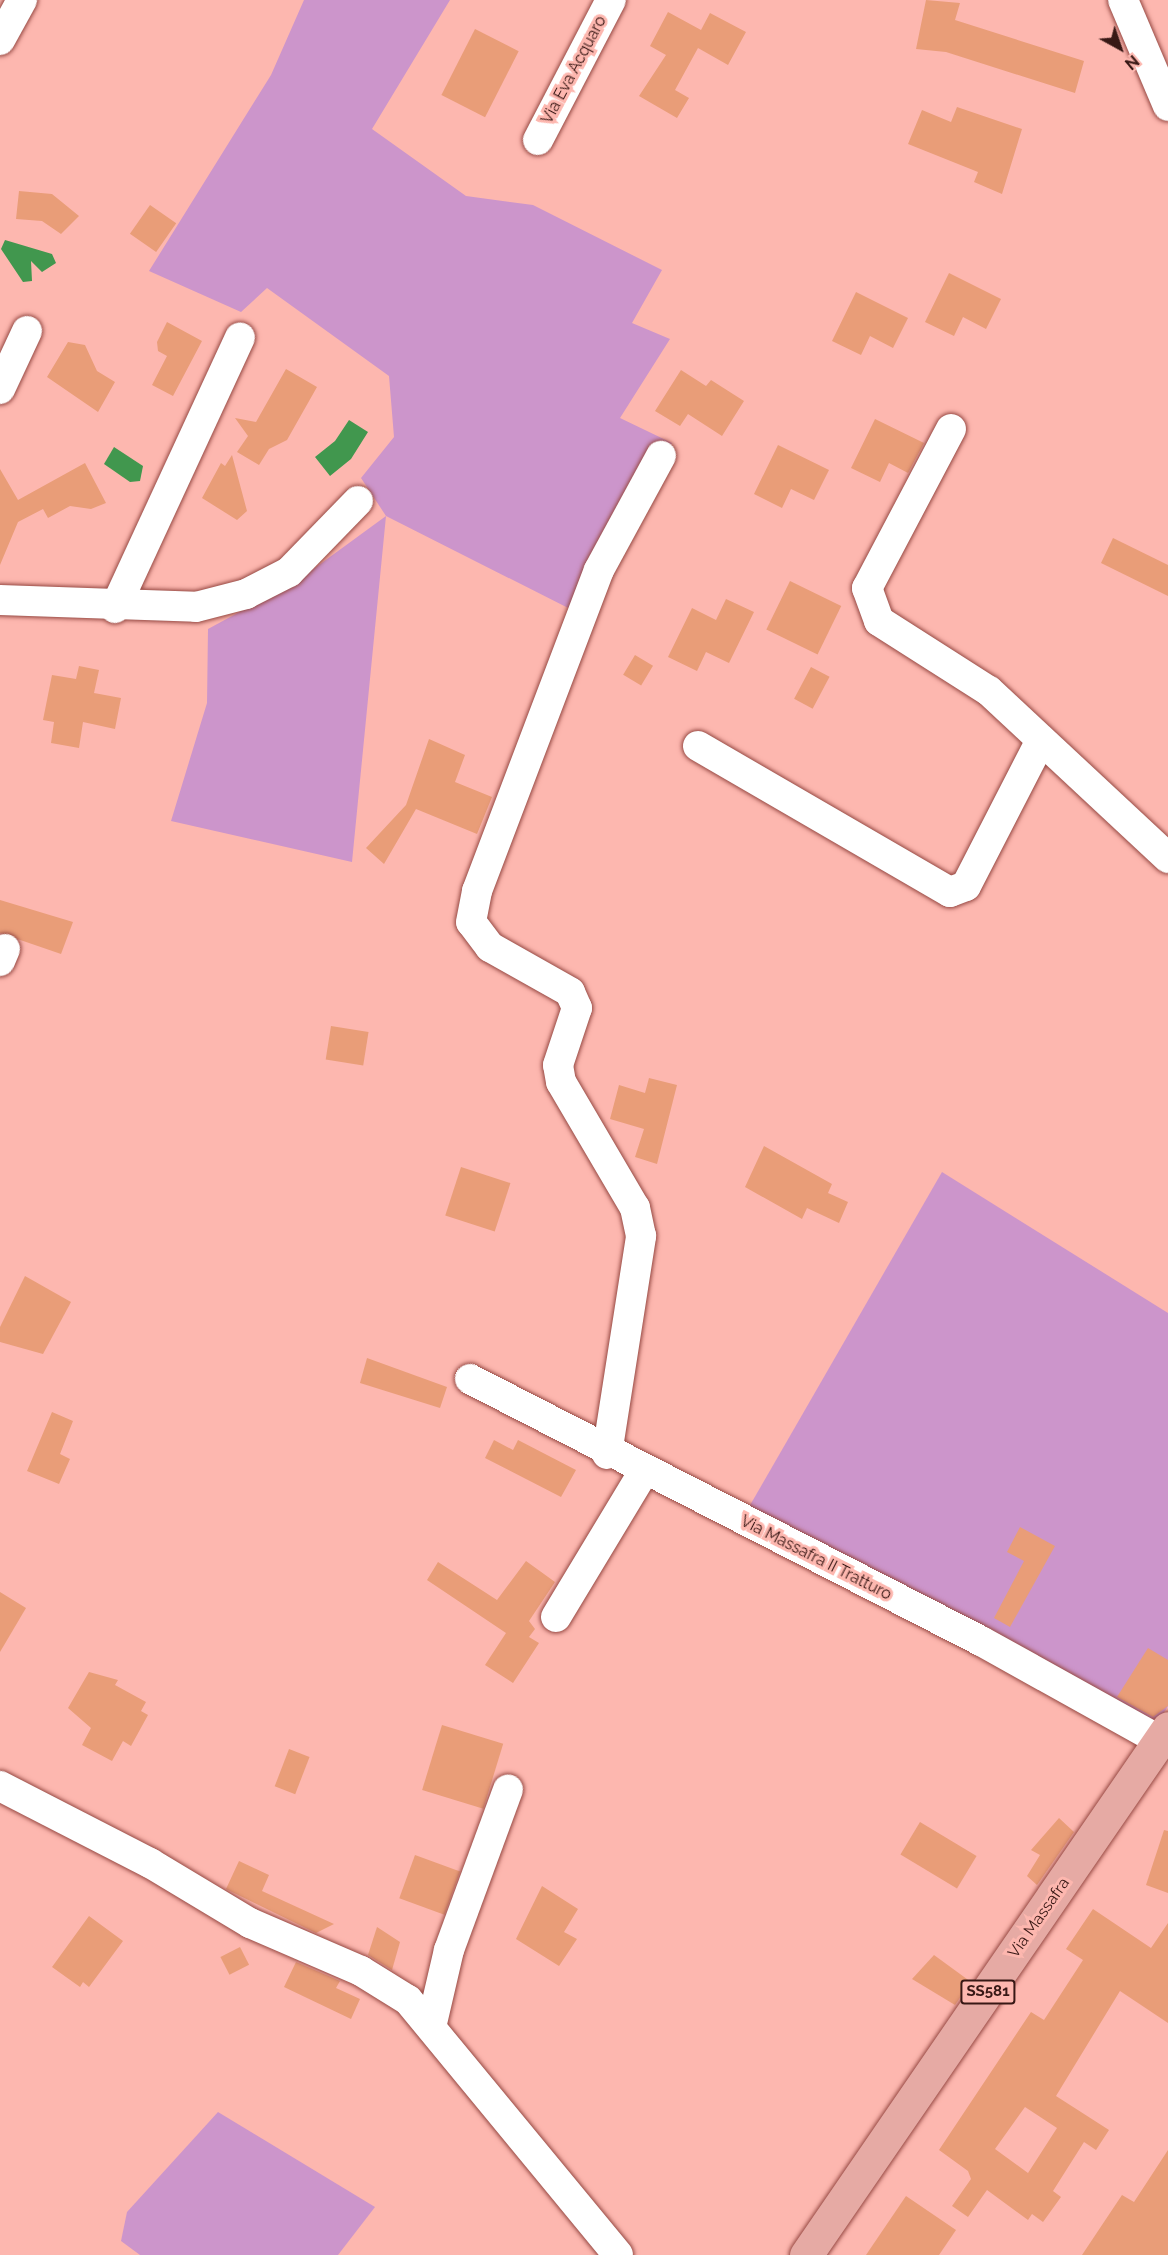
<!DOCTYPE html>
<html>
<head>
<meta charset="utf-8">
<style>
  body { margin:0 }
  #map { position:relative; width:1168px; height:2255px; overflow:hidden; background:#fdb7af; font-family:Raleway,sans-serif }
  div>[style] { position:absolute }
  .green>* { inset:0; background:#cc95cb }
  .water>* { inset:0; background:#41974e }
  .building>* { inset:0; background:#e99d78; transform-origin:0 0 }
  .roads { filter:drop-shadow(0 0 2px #964943) drop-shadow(0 0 2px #964943) }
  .street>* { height:30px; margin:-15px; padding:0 15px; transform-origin:15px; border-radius:15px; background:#fff }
  .primary>* { height:33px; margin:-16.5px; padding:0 16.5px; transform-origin:16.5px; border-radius:16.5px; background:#e6aaa4 }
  span { translate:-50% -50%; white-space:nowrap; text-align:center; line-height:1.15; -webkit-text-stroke:6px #fdb7af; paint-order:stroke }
  .shield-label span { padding:2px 4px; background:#fdb7af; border:2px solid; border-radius:4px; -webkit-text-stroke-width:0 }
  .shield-label { font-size:15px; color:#381815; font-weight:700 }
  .street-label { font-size:16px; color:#381815 }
  .north { position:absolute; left:1090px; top:18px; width:60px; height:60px; -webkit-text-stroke:4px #fdb7af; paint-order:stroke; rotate:140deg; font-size:16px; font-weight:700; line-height:24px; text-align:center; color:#381815 }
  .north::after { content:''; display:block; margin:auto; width:21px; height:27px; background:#381815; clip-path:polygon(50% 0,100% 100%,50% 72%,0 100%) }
</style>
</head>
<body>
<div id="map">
  <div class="green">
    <i style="clip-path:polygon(304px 0,450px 0,372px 129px,466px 196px,533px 205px,662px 270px,632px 323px,670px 339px,620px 418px,672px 443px,584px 616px,386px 516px,361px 478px,394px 437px,389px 376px,267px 288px,241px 312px,149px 271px,271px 75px)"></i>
    <i style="clip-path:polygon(386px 516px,352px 862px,171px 821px,207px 703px,208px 629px,297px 581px)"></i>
    <i style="clip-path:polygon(942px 1172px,1168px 1313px,1168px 1706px,1154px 1729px,749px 1507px)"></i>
    <i style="clip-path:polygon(218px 2112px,375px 2207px,338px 2255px,140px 2255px,121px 2241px,127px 2212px)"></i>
  </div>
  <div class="water">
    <i style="clip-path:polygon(5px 240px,52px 254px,56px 263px,42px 272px,31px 261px,32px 281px,23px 282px,1px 249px)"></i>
    <i style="clip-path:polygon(349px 420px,368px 432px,351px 459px,330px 476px,315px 457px,335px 441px)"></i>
    <i style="clip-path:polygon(114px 447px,143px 466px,140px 481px,130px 482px,104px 464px)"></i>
  </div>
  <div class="building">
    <i style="clip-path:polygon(926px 0,960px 3px,955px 20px,1084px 61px,1075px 93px,946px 52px,916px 49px)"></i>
    <i style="clip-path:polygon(668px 12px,701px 30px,710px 13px,746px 32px,728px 65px,698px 48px,675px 90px,689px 98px,677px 118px,639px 96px,666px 55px,650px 46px)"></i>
    <i style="left:475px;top:29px;width:49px;height:74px;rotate:27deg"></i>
    <i style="clip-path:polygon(957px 107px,1022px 129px,1002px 194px,974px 182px,978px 172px,908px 144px,922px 110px,951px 122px)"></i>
    <i style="clip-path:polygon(19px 191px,52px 194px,79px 216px,61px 234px,42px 221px,16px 219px)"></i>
    <i style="left:150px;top:205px;width:32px;height:35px;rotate:35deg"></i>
    <i style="clip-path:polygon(949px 273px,1001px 299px,986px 329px,963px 317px,954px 336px,925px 322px)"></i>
    <i style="clip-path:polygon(856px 292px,908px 318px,893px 348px,870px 336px,861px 355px,832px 341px)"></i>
    <i style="clip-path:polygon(167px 322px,202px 341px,173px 396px,152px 385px,167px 356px,158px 351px,157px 342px)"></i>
    <i style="clip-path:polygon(68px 342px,85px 345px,97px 371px,115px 382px,98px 412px,47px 377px)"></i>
    <i style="clip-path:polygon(286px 369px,317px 387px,287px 440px,269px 449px,259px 465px,237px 452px,248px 436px,235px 418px,256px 422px)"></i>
    <i style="clip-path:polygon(681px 370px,706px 386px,711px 380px,744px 401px,722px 436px,688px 414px,680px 426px,655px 411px)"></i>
    <i style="clip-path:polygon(875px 419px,924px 443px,908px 473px,889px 463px,880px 482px,851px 468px)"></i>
    <i style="clip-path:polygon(778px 445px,829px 470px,814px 500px,791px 489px,782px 508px,754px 494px)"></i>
    <i style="clip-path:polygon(232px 455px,247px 511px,237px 520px,202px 498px,221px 463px,225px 466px)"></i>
    <i style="clip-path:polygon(85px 463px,106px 503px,91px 509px,70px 506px,48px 518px,43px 509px,18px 522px,0 565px,0 469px,18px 500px)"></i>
    <i style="clip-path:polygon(1113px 538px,1168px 565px,1168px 596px,1101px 563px)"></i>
    <i style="left:790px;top:581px;width:57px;height:54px;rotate:26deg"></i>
    <i style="clip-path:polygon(726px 599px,754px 612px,729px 663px,706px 652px,697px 671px,668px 657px,692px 608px,716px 620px)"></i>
    <i style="left:635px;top:655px;width:21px;height:23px;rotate:31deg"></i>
    <i style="clip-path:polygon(79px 666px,99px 670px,94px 693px,121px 698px,115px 729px,83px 722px,79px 748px,51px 743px,54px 722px,43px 720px,52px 675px,76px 679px)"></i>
    <i style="left:811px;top:667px;width:21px;height:36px;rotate:28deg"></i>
    <i style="clip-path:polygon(429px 739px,465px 755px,455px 782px,492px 797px,477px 834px,416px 809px,384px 864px,366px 848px,406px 805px)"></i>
    <i style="clip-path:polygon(0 900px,73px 922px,61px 954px,0 933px)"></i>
    <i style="left:331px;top:1026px;width:38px;height:34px;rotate:9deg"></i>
    <i style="clip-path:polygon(649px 1078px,677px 1085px,657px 1164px,635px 1157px,644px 1129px,610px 1119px,619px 1085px,645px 1093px)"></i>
    <i style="clip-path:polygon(764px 1146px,832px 1184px,828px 1193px,848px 1202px,839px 1223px,807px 1208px,802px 1219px,745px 1187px)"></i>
    <i style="left:461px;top:1167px;width:52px;height:51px;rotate:18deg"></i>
    <i style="clip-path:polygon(25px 1276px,71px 1302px,43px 1354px,0 1342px,0 1327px)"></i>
    <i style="clip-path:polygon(367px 1358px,447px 1387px,440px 1408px,360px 1383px)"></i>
    <i style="clip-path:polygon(52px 1412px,73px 1421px,60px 1454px,70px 1459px,59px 1484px,27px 1471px)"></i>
    <i style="clip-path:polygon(494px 1440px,513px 1450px,518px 1440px,576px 1470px,561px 1497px,485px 1458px)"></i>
    <i style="clip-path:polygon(1020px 1527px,1055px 1546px,1010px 1627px,994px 1618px,1024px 1561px,1007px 1552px)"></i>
    <i style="clip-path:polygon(526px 1561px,555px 1582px,529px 1621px,535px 1629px,529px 1637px,539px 1643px,513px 1683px,485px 1665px,506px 1633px,427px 1580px,438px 1562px,497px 1600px)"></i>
    <i style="clip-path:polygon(0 1592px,26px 1608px,0 1652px)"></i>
    <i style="clip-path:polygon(1148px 1648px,1168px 1660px,1168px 1706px,1153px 1717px,1117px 1697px)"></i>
    <i style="clip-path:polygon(89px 1672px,118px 1680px,115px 1685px,146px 1702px,141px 1711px,148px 1715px,131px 1746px,123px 1741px,112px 1761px,82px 1745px,91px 1728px,68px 1708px)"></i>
    <i style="left:442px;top:1725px;width:64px;height:68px;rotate:17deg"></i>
    <i style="left:289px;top:1749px;width:22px;height:40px;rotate:21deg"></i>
    <i style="clip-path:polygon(1059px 1818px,1074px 1832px,1037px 1885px,1027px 1876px,1040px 1855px,1031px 1850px)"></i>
    <i style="left:920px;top:1822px;width:66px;height:38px;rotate:31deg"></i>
    <i style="clip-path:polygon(1164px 1830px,1168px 1831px,1168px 1893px,1146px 1885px)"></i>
    <i style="left:415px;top:1855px;width:48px;height:46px;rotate:20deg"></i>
    <i style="clip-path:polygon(239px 1861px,269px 1875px,262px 1891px,334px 1924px,316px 1933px,226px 1889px)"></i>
    <i style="clip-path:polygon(542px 1886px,578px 1909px,564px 1932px,577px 1939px,559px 1966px,516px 1939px)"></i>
    <i style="clip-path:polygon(evenodd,1093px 1909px,1151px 1948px,1168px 1923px,1168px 2023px,1120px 1991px,1056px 2096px,1109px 2130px,1096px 2150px,1084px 2142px,1053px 2191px,1061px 2197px,1043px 2222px,1032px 2214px,1028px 2220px,987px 2190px,968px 2217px,952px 2206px,971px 2179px,968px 2171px,939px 2150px,1031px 2012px,1044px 2020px,1083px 1960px,1066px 1949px,1093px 1909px,1025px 2107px,1057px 2128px,1028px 2173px,995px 2149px,1025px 2107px)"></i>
    <i style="clip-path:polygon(89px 1916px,123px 1941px,89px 1987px,83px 1982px,80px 1987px,52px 1967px)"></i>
    <i style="clip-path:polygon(377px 1927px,400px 1942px,392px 1970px,368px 1955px)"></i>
    <i style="left:240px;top:1947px;width:20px;height:22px;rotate:63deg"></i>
    <i style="clip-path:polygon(934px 1955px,971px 1982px,955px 2005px,912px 1979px)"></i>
    <i style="clip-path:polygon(296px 1962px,340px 1981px,336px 1988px,360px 1999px,351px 2019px,284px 1987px)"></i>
    <i style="clip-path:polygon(1168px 2150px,1168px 2255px,1082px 2255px,1122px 2195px,1134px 2202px)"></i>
    <i style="clip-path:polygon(906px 2196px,956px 2230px,939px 2255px,866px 2255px)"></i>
  </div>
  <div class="roads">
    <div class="street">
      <i style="left:1123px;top:0;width:115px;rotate:67deg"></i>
      <i style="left:0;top:40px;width:46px;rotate:-61.2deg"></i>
      <i style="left:538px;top:140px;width:158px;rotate:-62.5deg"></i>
      <i style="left:0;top:389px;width:64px;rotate:-65deg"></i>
      <i style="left:951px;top:429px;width:180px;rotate:117.8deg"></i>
      <i style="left:867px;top:588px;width:35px;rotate:70deg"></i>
      <i style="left:879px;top:621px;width:130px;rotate:32.5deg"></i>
      <i style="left:989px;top:691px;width:245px;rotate:43deg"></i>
      <i style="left:0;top:600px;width:196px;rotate:2deg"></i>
      <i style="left:196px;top:607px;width:52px;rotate:-14.6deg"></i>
      <i style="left:246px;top:594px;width:48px;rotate:-27.1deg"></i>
      <i style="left:289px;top:572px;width:99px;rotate:-45.8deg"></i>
      <i style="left:115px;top:608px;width:298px;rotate:-65.2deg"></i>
      <i style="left:698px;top:746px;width:291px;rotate:30.1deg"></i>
      <i style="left:950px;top:892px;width:17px;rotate:-21deg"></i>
      <i style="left:966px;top:886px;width:164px;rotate:-62.8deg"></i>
      <i style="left:0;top:961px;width:13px;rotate:-67deg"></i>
      <i style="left:470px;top:1379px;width:574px;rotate:27.15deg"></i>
      <i style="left:981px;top:1641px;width:206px;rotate:29.1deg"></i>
      <i style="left:607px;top:1454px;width:221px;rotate:-81.1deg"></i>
      <i style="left:641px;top:1236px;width:29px;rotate:-102deg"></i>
      <i style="left:635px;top:1208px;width:146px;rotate:-120.4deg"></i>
      <i style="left:561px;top:1082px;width:17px;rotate:-100deg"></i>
      <i style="left:558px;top:1065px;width:60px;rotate:-71.6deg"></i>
      <i style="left:577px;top:1008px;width:17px;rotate:-114deg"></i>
      <i style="left:570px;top:992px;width:92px;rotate:-150.6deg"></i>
      <i style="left:490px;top:947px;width:31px;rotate:-127deg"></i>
      <i style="left:471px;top:922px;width:32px;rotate:-79deg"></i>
      <i style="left:477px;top:891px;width:343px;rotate:-69.2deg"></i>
      <i style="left:599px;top:570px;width:130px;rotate:-61.5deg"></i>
      <i style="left:556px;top:1617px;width:170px;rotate:-58.9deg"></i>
      <i style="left:0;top:1786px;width:169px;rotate:27.2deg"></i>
      <i style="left:150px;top:1863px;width:117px;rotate:31deg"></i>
      <i style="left:250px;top:1923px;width:121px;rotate:23.4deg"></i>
      <i style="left:361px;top:1971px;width:55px;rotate:31.7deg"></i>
      <i style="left:408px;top:2000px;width:330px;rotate:50.5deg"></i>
      <i style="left:432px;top:2023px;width:75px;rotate:-76.9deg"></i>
      <i style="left:449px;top:1950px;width:171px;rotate:-69.8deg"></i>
    </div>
    <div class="primary">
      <i style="left:806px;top:2255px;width:639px;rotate:-55.51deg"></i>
    </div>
  </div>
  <div class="shield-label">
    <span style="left:988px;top:1992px">SS581</span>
  </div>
  <div class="street-label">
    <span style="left:574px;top:70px;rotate:-62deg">Via Eva Acquaro</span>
    <span style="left:816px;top:1558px;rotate:27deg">Via Massafra II Tratturo</span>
    <span style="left:1039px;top:1918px;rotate:-55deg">Via Massafra</span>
  </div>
  <div class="north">N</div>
</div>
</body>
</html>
